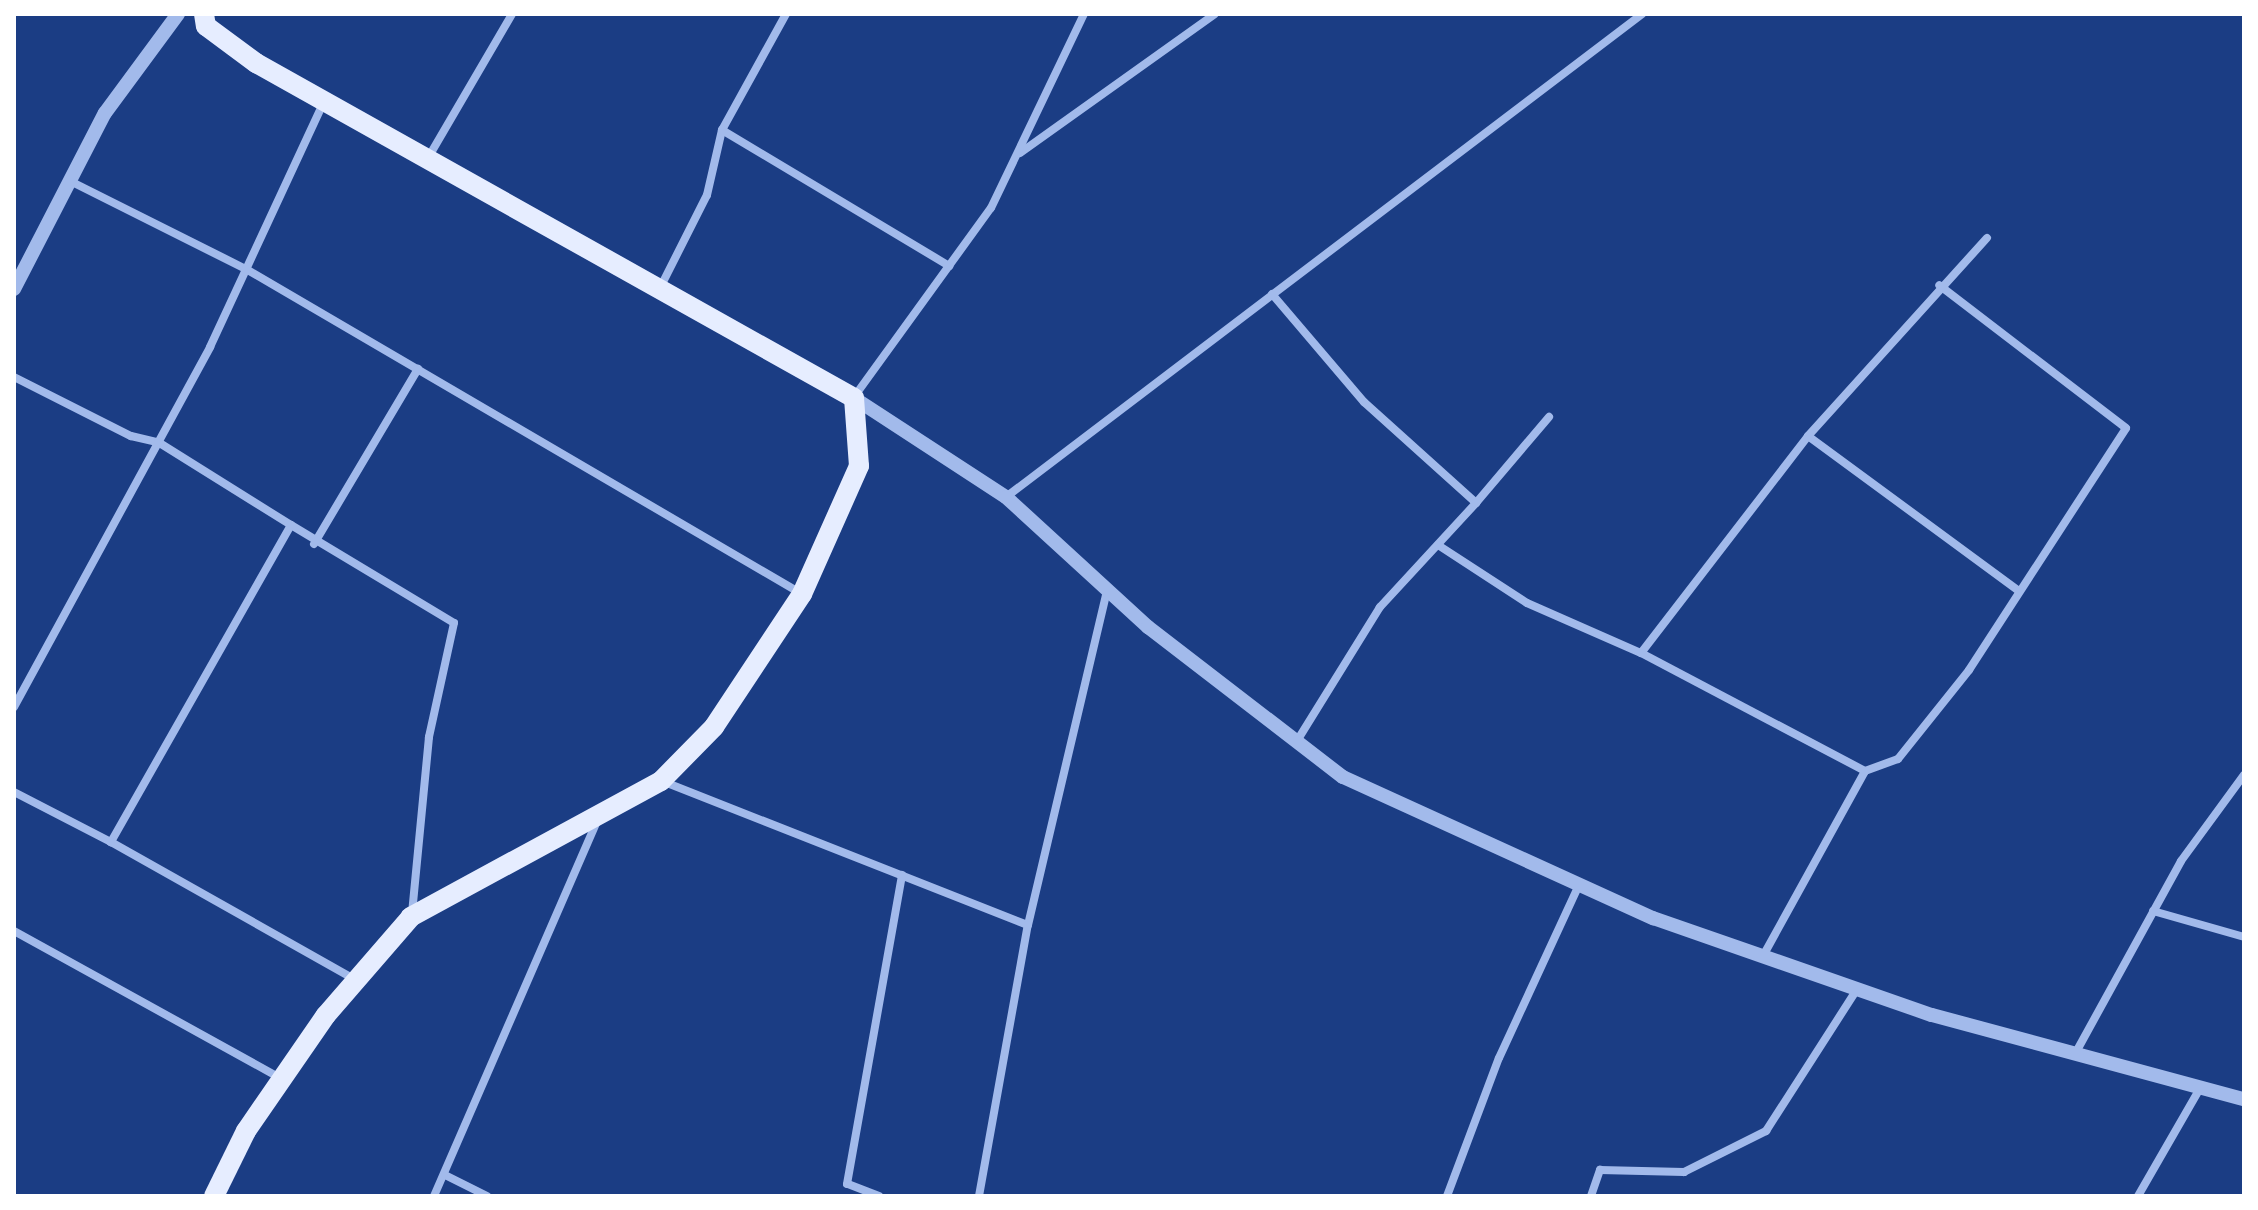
<!DOCTYPE html>
<html>
<head>
<meta charset="utf-8">
<style>
  body { margin:0 }
  #map { position:relative; width:2258px; height:1210px; overflow:hidden; background:#1b3d84; font-family:"Space Grotesk",sans-serif }
  div>[style] { position:absolute }
  .minor>* { height:8px; margin:-4px; padding:0 4px; transform-origin:4px; border-radius:4px; background:#a2baeb }
  .tertiary>* { height:14px; margin:-7px; padding:0 7px; transform-origin:7px; border-radius:7px; background:#a2baeb }
  .primary>* { height:20px; margin:-10px; padding:0 10px; transform-origin:10px; border-radius:10px; background:#e6edff }
  span { translate:-50% -50%; white-space:nowrap; text-align:center; line-height:1.15; -webkit-text-stroke:7px #1b3d84; paint-order:stroke }
  .frame { position:absolute; inset:0; border:16px solid #fff; pointer-events:none }
</style>
</head>
<body>
<div id="map">
  <div class="minor">
    <i style="left:786px;top:14px;width:132px;rotate:118.9deg"></i>
    <i style="left:722px;top:130px;width:265px;rotate:30.9deg"></i>
    <i style="left:1020px;top:153px;width:239px;rotate:-35.5deg"></i>
    <i style="left:428px;top:158px;width:167px;rotate:-59.7deg"></i>
    <i style="left:70px;top:181px;width:197px;rotate:26.6deg"></i>
    <i style="left:246px;top:269px;width:644px;rotate:30.31deg"></i>
    <i style="left:660px;top:288px;width:104px;rotate:-63.2deg"></i>
    <i style="left:707px;top:195px;width:67px;rotate:-77deg"></i>
    <i style="left:1272px;top:294px;width:142px;rotate:49.6deg"></i>
    <i style="left:1364px;top:402px;width:151px;rotate:42deg"></i>
    <i style="left:1476px;top:503px;width:142px;rotate:132.7deg"></i>
    <i style="left:1380px;top:607px;width:158px;rotate:121.8deg"></i>
    <i style="left:14px;top:377px;width:131px;rotate:26.8deg"></i>
    <i style="left:131px;top:436px;width:28px;rotate:13deg"></i>
    <i style="left:158px;top:442px;width:157px;rotate:32deg"></i>
    <i style="left:291px;top:525px;width:365px;rotate:119.6deg"></i>
    <i style="left:111px;top:842px;width:281px;rotate:29.4deg"></i>
    <i style="left:854px;top:397px;width:233px;rotate:-54.1deg"></i>
    <i style="left:991px;top:208px;width:215px;rotate:-64.4deg"></i>
    <i style="left:1808px;top:436px;width:260px;rotate:36.3deg"></i>
    <i style="left:1006px;top:497px;width:799px;rotate:-37.21deg"></i>
    <i style="left:1476px;top:503px;width:113px;rotate:-49.7deg"></i>
    <i style="left:291px;top:525px;width:190px;rotate:31deg"></i>
    <i style="left:454px;top:623px;width:117px;rotate:102.4deg"></i>
    <i style="left:429px;top:737px;width:177px;rotate:95.5deg"></i>
    <i style="left:314px;top:544px;width:204px;rotate:-59.3deg"></i>
    <i style="left:1438px;top:545px;width:106px;rotate:33.1deg"></i>
    <i style="left:1527px;top:603px;width:124px;rotate:23.7deg"></i>
    <i style="left:14px;top:707px;width:410px;rotate:-61.4deg"></i>
    <i style="left:210px;top:347px;width:271px;rotate:-65.1deg"></i>
    <i style="left:1865px;top:771px;width:35px;rotate:-20deg"></i>
    <i style="left:1898px;top:759px;width:114px;rotate:-51.4deg"></i>
    <i style="left:1969px;top:670px;width:288px;rotate:-57deg"></i>
    <i style="left:2126px;top:428px;width:235px;rotate:-142.6deg"></i>
    <i style="left:662px;top:781px;width:393px;rotate:21.5deg"></i>
    <i style="left:1028px;top:925px;width:343px;rotate:-76.7deg"></i>
    <i style="left:14px;top:792px;width:109px;rotate:27.3deg"></i>
    <i style="left:2153px;top:911px;width:95px;rotate:15.9deg"></i>
    <i style="left:14px;top:931px;width:306px;rotate:28.9deg"></i>
    <i style="left:1763px;top:956px;width:211px;rotate:-61.1deg"></i>
    <i style="left:1865px;top:771px;width:253px;rotate:-152.2deg"></i>
    <i style="left:1641px;top:653px;width:274px;rotate:-52.4deg"></i>
    <i style="left:1808px;top:436px;width:267px;rotate:-47.9deg"></i>
    <i style="left:2075px;top:1054px;width:220px;rotate:-61.2deg"></i>
    <i style="left:2181px;top:861px;width:107px;rotate:-53.8deg"></i>
    <i style="left:445px;top:1175px;width:47px;rotate:26.6deg"></i>
    <i style="left:434px;top:1196px;width:411px;rotate:-66.5deg"></i>
    <i style="left:879px;top:1196px;width:34px;rotate:-159deg"></i>
    <i style="left:847px;top:1184px;width:314px;rotate:-79.9deg"></i>
    <i style="left:979px;top:1196px;width:275px;rotate:-79.8deg"></i>
    <i style="left:1447px;top:1196px;width:147px;rotate:-69.4deg"></i>
    <i style="left:1499px;top:1058px;width:191px;rotate:-65.2deg"></i>
    <i style="left:1591px;top:1196px;width:28px;rotate:-71deg"></i>
    <i style="left:1600px;top:1170px;width:84px;rotate:1.4deg"></i>
    <i style="left:1684px;top:1172px;width:92px;rotate:-26.6deg"></i>
    <i style="left:1766px;top:1131px;width:169px;rotate:-57.3deg"></i>
    <i style="left:2138px;top:1196px;width:125px;rotate:-60.1deg"></i>
  </div>
  <div class="tertiary">
    <i style="left:14px;top:289px;width:198px;rotate:-62.7deg"></i>
    <i style="left:105px;top:113px;width:123px;rotate:-53.6deg"></i>
    <i style="left:854px;top:398px;width:181px;rotate:33.1deg"></i>
    <i style="left:1006px;top:497px;width:193px;rotate:42.5deg"></i>
    <i style="left:1148px;top:627px;width:246px;rotate:37.6deg"></i>
    <i style="left:1343px;top:777px;width:341px;rotate:24.5deg"></i>
    <i style="left:1653px;top:918px;width:295px;rotate:19.2deg"></i>
    <i style="left:1932px;top:1015px;width:323px;rotate:15.1deg"></i>
  </div>
  <div class="primary">
    <i style="left:204px;top:14px;width:12px;rotate:81deg"></i>
    <i style="left:206px;top:26px;width:62px;rotate:36.5deg"></i>
    <i style="left:256px;top:63px;width:685px;rotate:29.26deg"></i>
    <i style="left:854px;top:398px;width:68px;rotate:85.8deg"></i>
    <i style="left:859px;top:466px;width:140px;rotate:114deg"></i>
    <i style="left:802px;top:594px;width:159px;rotate:123.5deg"></i>
    <i style="left:714px;top:727px;width:76px;rotate:134.5deg"></i>
    <i style="left:661px;top:781px;width:285px;rotate:151.5deg"></i>
    <i style="left:411px;top:917px;width:130px;rotate:130.9deg"></i>
    <i style="left:326px;top:1015px;width:141px;rotate:124.6deg"></i>
    <i style="left:246px;top:1131px;width:72px;rotate:116.2deg"></i>
  </div>
  <div class="frame"></div>
</div>
</body>
</html>
